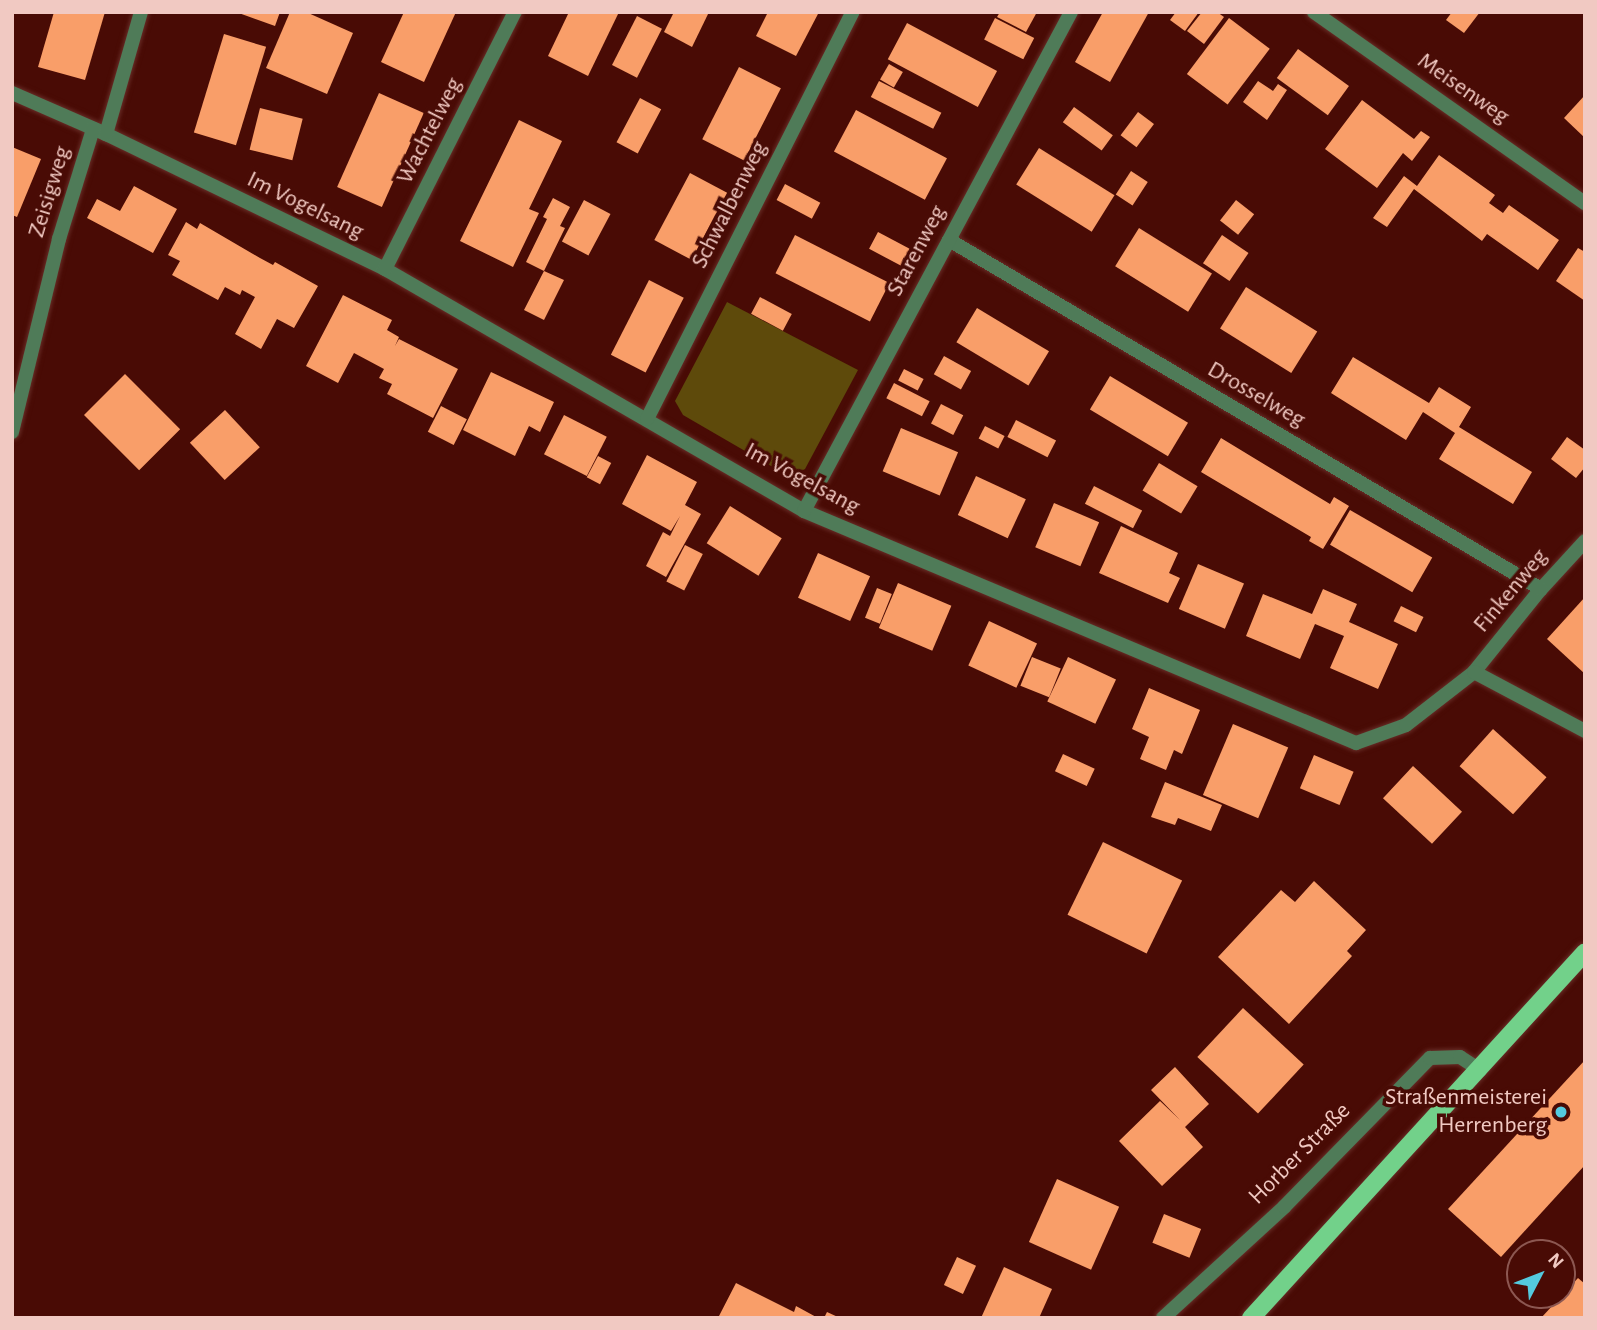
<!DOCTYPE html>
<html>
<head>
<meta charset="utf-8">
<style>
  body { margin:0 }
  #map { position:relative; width:1597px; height:1330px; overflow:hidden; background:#490b05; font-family:"Alegreya Sans",sans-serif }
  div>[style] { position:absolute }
  .green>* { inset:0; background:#5e4a0b }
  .building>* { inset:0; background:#f99e69; transform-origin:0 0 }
  .roads { filter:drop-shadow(0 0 2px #672d27) drop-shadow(0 0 2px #672d27) }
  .minor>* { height:14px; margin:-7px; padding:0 7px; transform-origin:7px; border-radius:7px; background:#4f7b58 }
  .primary>* { height:18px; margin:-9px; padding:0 9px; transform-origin:9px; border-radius:9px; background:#72d18a }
  .dots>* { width:19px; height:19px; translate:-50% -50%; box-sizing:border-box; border:4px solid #490b05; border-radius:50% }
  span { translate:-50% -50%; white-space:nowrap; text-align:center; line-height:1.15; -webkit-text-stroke:7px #490b05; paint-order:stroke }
  .street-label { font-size:24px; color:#f1c9c2 }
  .poi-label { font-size:24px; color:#f1c9c2 }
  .right { translate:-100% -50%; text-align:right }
  .frame { position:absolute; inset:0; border:14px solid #f1c9c2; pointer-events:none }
  .north { position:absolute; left:1506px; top:1239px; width:70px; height:70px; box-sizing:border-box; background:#490b05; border:2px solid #8c5751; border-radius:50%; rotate:48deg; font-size:19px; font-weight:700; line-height:28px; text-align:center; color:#f1c9c2 }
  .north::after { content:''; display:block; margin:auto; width:24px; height:32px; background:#54cade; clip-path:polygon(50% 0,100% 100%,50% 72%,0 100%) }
</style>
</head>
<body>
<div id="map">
  <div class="green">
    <i style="clip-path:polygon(727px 302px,858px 370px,805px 469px,790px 477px,683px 415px,675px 401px)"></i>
  </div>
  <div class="building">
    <i style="clip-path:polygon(54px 12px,105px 12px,85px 80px,38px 67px)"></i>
    <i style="clip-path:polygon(236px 12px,280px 12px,275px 26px)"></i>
    <i style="clip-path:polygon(290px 12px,306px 12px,353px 33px,327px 94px,266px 68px)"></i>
    <i style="clip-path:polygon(404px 12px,456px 12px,424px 82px,381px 62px)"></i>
    <i style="clip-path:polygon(569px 12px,619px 12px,588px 76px,548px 56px)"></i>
    <i style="clip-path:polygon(674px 12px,709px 12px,692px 47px,664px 32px)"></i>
    <i style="clip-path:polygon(768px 12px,819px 12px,796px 56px,756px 36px)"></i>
    <i style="clip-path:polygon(1000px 12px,1037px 12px,1026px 32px,997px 17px)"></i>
    <i style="clip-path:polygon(1103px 12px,1149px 12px,1110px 82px,1075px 62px)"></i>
    <i style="clip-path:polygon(1176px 12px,1199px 12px,1185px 31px,1170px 20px)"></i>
    <i style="clip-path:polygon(1202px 12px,1217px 12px,1224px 17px,1204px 44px,1187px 31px)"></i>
    <i style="clip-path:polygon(1452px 12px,1480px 12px,1464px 33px,1446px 20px)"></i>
    <i style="left:637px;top:16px;width:28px;height:55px;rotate:27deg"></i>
    <i style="left:995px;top:18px;width:44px;height:24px;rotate:27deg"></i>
    <i style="left:1229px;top:18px;width:51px;height:70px;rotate:37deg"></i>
    <i style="left:907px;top:23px;width:102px;height:41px;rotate:28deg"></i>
    <i style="left:224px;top:34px;width:44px;height:103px;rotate:17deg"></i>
    <i style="left:1298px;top:49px;width:63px;height:36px;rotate:36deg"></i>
    <i style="left:889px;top:64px;width:16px;height:18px;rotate:30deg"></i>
    <i style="left:739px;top:67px;width:47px;height:81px;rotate:27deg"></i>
    <i style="left:879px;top:81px;width:70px;height:18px;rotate:27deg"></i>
    <i style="clip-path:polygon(1258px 81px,1273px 91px,1278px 84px,1287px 90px,1267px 120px,1243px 102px)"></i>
    <i style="left:379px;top:93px;width:49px;height:103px;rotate:24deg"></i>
    <i style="clip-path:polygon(1585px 95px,1585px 138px,1564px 118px)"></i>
    <i style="left:640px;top:98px;width:24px;height:50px;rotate:28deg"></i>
    <i style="clip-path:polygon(1362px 100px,1414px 139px,1421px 131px,1430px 137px,1412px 161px,1403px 153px,1377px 188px,1325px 149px)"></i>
    <i style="left:1074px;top:107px;width:48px;height:19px;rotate:36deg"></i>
    <i style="left:260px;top:108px;width:44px;height:43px;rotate:14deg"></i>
    <i style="left:856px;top:110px;width:103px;height:47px;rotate:28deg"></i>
    <i style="left:1138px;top:112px;width:20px;height:29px;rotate:37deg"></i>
    <i style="clip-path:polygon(519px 120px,562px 141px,529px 209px,539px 213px,513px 267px,460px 241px)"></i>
    <i style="clip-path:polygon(12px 147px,41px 159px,17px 217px,12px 215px)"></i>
    <i style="left:1039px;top:148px;width:89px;height:43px;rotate:32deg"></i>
    <i style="clip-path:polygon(1439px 155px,1495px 195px,1489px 203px,1503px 213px,1509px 205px,1559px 240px,1538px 270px,1487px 234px,1482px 241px,1414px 189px,1387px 227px,1373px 218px,1404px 176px,1417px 186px)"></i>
    <i style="left:1131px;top:171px;width:20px;height:28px;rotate:33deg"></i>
    <i style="left:690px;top:173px;width:42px;height:76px;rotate:28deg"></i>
    <i style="left:785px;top:184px;width:40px;height:18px;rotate:28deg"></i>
    <i style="clip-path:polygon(134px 186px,177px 209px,153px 253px,87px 218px,97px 199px,120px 211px)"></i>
    <i style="clip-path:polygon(553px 198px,570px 207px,560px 226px,565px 228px,544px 271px,564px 280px,544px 320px,524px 310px,544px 271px,526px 262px,547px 219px,543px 217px)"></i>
    <i style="left:584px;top:200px;width:30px;height:47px;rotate:28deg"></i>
    <i style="left:1236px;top:200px;width:23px;height:26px;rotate:38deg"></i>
    <i style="clip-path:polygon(186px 222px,197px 229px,200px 223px,260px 258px,273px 265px,275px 262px,318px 286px,294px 328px,277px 319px,261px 349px,235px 334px,255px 297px,242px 290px,240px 295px,225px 287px,218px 300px,172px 275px,180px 261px,168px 255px)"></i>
    <i style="left:1139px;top:228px;width:86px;height:45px;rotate:32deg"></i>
    <i style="left:878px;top:232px;width:47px;height:19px;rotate:28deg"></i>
    <i style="left:795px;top:235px;width:106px;height:43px;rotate:27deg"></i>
    <i style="left:1222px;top:235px;width:32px;height:34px;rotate:34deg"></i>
    <i style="clip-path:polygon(1578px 248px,1585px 252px,1585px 301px,1556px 281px)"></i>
    <i style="left:649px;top:280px;width:39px;height:84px;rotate:27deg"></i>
    <i style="left:1246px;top:287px;width:84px;height:49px;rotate:32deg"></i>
    <i style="clip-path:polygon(343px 295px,392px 320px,387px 330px,399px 337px,395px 346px,399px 339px,458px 369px,433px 418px,387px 394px,392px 384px,379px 378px,384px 369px,354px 353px,338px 383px,306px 366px)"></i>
    <i style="left:760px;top:297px;width:36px;height:19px;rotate:28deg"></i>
    <i style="left:977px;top:308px;width:84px;height:40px;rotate:31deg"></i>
    <i style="left:944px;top:356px;width:31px;height:21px;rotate:29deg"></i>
    <i style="clip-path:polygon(1353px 357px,1429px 403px,1439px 387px,1471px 407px,1459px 427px,1532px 472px,1513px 504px,1439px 459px,1455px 433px,1423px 412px,1406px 440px,1331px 393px)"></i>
    <i style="left:904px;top:369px;width:22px;height:13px;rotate:27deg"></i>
    <i style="clip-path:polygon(491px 372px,554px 402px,540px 432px,529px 426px,515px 456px,463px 430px)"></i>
    <i style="left:125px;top:374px;width:78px;height:58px;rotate:45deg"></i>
    <i style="left:1110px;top:376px;width:91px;height:39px;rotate:31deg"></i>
    <i style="left:894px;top:383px;width:40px;height:17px;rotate:27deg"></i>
    <i style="left:941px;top:404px;width:25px;height:22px;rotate:27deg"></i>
    <i style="left:441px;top:406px;width:29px;height:29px;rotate:27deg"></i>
    <i style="left:225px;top:410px;width:51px;height:48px;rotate:47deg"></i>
    <i style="left:564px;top:415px;width:48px;height:44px;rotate:27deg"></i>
    <i style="left:1016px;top:420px;width:45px;height:19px;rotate:27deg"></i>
    <i style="left:985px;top:426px;width:22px;height:14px;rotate:27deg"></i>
    <i style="left:901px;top:428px;width:62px;height:47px;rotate:23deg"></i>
    <i style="clip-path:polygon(1567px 437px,1585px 450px,1585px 467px,1576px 478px,1551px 459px)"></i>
    <i style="clip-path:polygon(1221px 438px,1330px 504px,1334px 497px,1349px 506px,1323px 549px,1309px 541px,1311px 537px,1201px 472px)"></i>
    <i style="clip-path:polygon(647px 455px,697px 482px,685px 505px,701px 514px,666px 577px,646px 566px,663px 532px,670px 536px,680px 516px,671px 531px,622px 504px)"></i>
    <i style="left:598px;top:456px;width:15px;height:24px;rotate:28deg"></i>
    <i style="left:1159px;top:463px;width:45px;height:32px;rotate:31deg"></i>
    <i style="left:976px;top:476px;width:55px;height:43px;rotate:25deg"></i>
    <i style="left:1094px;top:486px;width:54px;height:20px;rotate:27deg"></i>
    <i style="left:1054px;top:503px;width:49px;height:48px;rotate:23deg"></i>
    <i style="left:730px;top:506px;width:61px;height:44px;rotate:32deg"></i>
    <i style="left:1350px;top:510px;width:95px;height:40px;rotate:30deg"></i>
    <i style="clip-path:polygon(1121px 526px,1178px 553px,1169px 573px,1180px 578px,1168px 603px,1099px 573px)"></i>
    <i style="left:685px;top:545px;width:20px;height:41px;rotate:27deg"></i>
    <i style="left:818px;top:553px;width:57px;height:49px;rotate:24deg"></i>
    <i style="left:1198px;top:564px;width:50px;height:49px;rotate:23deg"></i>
    <i style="left:898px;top:583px;width:58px;height:49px;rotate:23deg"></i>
    <i style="left:877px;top:588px;width:16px;height:32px;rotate:22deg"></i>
    <i style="clip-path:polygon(1323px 589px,1357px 604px,1349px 622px,1398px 644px,1378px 689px,1330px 668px,1344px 636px,1315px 624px,1300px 659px,1246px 636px,1263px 594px,1312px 614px)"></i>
    <i style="clip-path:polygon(1585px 597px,1585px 674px,1547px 639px)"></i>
    <i style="left:1401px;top:606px;width:25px;height:17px;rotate:26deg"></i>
    <i style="left:989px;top:621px;width:53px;height:49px;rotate:25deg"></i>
    <i style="left:1032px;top:657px;width:31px;height:31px;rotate:22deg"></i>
    <i style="left:1068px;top:657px;width:53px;height:49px;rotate:25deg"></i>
    <i style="clip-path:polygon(1149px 688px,1200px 710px,1182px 754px,1174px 750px,1166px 770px,1140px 759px,1149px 737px,1132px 729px)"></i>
    <i style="left:1233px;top:724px;width:60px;height:77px;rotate:23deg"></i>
    <i style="left:1493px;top:729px;width:72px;height:50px;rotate:42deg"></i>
    <i style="left:1063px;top:754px;width:35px;height:19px;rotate:25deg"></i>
    <i style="left:1314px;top:755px;width:43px;height:36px;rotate:23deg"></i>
    <i style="left:1413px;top:766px;width:67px;height:44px;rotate:43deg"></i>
    <i style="clip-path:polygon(1165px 782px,1222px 805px,1211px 831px,1178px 818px,1175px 825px,1151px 817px)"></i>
    <i style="left:1103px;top:842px;width:88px;height:81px;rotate:26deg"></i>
    <i style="clip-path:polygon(1314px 881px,1366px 930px,1347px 951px,1352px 956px,1289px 1024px,1218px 957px,1281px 890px,1295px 902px)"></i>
    <i style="left:1243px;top:1008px;width:83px;height:67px;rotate:43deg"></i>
    <i style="clip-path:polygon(1585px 1060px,1585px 1165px,1501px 1257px,1448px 1209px)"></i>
    <i style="clip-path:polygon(1175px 1067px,1209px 1104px,1185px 1127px,1203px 1147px,1162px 1186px,1119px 1141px,1160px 1101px,1180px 1120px,1151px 1090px)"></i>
    <i style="left:1057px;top:1179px;width:68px;height:69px;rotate:24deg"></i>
    <i style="left:1164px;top:1214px;width:40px;height:31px;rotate:22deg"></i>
    <i style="left:957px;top:1257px;width:21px;height:31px;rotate:25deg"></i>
    <i style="clip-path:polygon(1004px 1267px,1052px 1289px,1039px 1318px,981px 1318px)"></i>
    <i style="clip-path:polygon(1578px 1278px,1585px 1284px,1585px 1318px,1541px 1318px)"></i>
    <i style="clip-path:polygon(736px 1283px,794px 1312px,796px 1306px,818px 1318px,722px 1318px,719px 1316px)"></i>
    <i style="clip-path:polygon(827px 1312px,840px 1318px,824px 1318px)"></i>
  </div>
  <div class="roads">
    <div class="minor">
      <i style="left:1314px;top:12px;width:332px;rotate:35.2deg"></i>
      <i style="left:12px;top:93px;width:103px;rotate:23.6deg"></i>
      <i style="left:106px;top:134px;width:310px;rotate:25.8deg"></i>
      <i style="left:385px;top:269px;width:484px;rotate:30deg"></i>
      <i style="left:804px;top:511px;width:599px;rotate:22.8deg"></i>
      <i style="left:1356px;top:743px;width:53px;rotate:-19.8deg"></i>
      <i style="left:1406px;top:725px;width:86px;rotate:-37.9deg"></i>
      <i style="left:1474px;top:672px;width:107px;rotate:-51.1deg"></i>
      <i style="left:1541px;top:589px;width:65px;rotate:-47.5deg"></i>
      <i style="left:106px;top:134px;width:127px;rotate:-74deg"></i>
      <i style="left:949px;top:240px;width:687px;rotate:30.52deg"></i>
      <i style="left:385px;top:269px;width:288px;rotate:-63.2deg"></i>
      <i style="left:647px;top:419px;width:456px;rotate:-63.2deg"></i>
      <i style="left:12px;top:432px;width:199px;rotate:-76.3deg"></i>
      <i style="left:59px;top:239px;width:115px;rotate:-72.8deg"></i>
      <i style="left:804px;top:511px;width:566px;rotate:-61.85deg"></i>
      <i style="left:1474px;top:672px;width:126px;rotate:28deg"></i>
      <i style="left:1163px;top:1318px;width:164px;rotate:-42.5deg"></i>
      <i style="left:1284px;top:1207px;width:209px;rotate:-45.6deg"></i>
      <i style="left:1430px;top:1058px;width:30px;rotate:-2deg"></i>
      <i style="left:1460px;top:1057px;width:24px;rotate:33deg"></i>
    </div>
    <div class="primary">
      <i style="left:1251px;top:1318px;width:495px;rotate:-47.6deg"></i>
    </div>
  </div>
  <div class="dots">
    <i style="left:1561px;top:1112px;background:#54cade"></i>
  </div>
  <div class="street-label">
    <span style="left:1463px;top:89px;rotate:35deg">Meisenweg</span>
    <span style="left:430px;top:131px;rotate:-63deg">Wachtelweg</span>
    <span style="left:50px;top:192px;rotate:-73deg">Zeisigweg</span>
    <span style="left:730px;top:205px;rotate:-63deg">Schwalbenweg</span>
    <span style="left:305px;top:206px;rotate:26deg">Im Vogelsang</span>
    <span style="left:917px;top:251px;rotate:-62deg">Starenweg</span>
    <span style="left:1256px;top:395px;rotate:30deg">Drosselweg</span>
    <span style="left:802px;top:479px;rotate:28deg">Im Vogelsang</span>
    <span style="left:1511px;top:591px;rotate:-50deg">Finkenweg</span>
    <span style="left:1300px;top:1154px;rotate:-45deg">Horber Straße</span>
  </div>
  <div class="poi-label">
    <span class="right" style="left:1547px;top:1112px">Straßenmeisterei<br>Herrenberg</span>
  </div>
  <div class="frame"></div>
  <div class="north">N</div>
</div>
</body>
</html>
